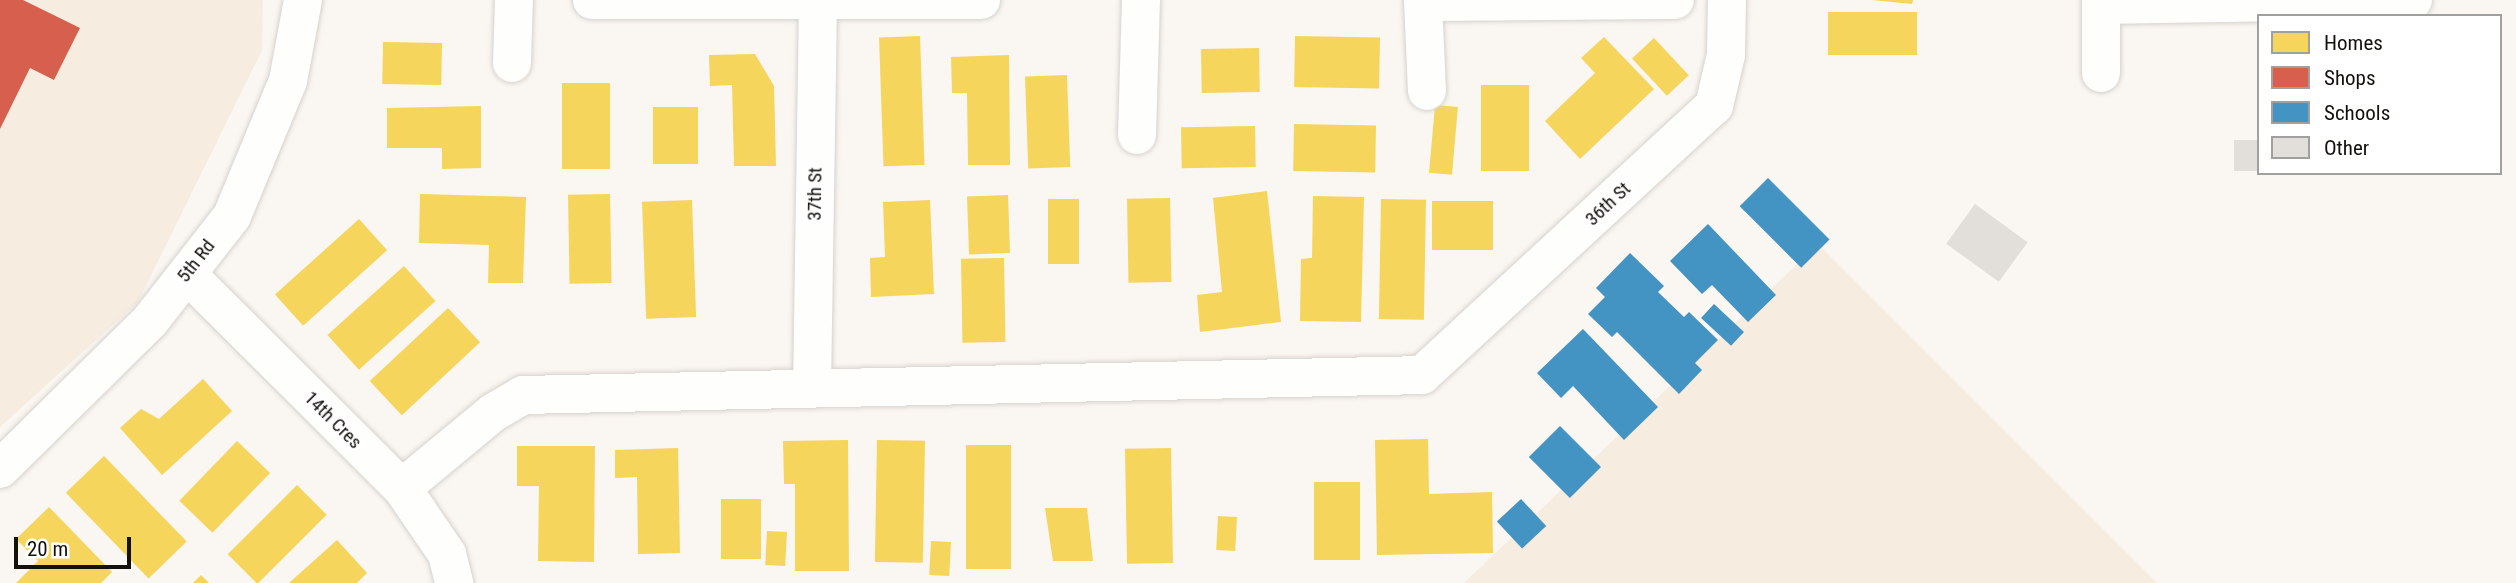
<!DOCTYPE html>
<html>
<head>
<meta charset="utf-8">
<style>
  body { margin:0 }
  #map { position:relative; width:2516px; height:583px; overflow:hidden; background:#faf6f1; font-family:"Roboto Condensed",sans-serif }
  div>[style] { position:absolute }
  .built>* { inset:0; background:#f6ece0 }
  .homes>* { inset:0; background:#f6d55c; transform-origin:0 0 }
  .shops>* { inset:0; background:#d6604d }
  .schools>* { inset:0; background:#4393c3; transform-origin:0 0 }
  .building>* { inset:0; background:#e2deda; transform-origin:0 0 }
  .roads { filter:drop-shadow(0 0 2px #d6d2ce) drop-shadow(0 0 2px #d6d2ce) }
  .minor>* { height:38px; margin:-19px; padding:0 19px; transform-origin:19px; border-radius:19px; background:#fefefd }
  span { translate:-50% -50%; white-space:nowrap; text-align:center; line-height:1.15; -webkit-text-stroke:7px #fff; paint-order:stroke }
  .street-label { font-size:19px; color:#14110d }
  .legend { position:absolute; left:2257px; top:14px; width:245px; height:161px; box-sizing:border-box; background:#fff; border:2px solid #a1a09e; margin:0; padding:9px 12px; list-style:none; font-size:21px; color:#14110d }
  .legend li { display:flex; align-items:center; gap:14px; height:35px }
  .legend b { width:35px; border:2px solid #a1a09e }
  .scale { position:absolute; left:14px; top:537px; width:117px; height:32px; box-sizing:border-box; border:4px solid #14110d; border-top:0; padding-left:9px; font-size:21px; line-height:24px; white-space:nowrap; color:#14110d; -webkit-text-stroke:5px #fff; paint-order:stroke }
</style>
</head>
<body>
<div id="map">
  <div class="built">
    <i style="clip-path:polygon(0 0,263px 0,262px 50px,138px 302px,0 427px)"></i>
    <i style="clip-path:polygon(1818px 244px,2157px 583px,1464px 583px)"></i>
  </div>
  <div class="homes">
    <i style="clip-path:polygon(1872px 0,1913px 0,1912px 4px)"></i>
    <i style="left:1828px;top:12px;width:89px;height:43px"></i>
    <i style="left:920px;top:36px;width:129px;height:41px;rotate:88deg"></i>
    <i style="left:1295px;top:36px;width:85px;height:51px;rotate:1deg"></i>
    <i style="clip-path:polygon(1604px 37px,1654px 89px,1580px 159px,1545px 121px,1595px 73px,1581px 58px)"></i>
    <i style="left:1654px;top:38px;width:51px;height:30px;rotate:47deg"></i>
    <i style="left:383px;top:42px;width:59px;height:42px;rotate:1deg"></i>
    <i style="left:1259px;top:48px;width:44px;height:58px;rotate:89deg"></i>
    <i style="clip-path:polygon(755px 54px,774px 86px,776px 166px,734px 166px,732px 85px,710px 86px,709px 55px)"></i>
    <i style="clip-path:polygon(1009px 55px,1010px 165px,968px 165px,967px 93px,952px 93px,951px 57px)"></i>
    <i style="left:1067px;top:75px;width:92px;height:42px;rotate:88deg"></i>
    <i style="left:562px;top:83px;width:48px;height:86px"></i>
    <i style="left:1481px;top:85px;width:48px;height:86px"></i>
    <i style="left:1435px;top:105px;width:23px;height:68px;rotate:5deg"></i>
    <i style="clip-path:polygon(481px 106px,481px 168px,442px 169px,442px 148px,387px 148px,387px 108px)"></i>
    <i style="left:653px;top:107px;width:45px;height:57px"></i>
    <i style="left:1294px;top:124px;width:82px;height:47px;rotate:1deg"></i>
    <i style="left:1255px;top:126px;width:41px;height:74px;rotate:89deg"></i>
    <i style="clip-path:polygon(1267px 191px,1281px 322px,1200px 332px,1197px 295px,1222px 292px,1213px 198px)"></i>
    <i style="clip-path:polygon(420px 194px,526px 197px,523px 283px,488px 283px,489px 245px,419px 243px)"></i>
    <i style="left:610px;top:194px;width:89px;height:42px;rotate:89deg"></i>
    <i style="left:1008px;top:195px;width:58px;height:41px;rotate:88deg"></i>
    <i style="clip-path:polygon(1313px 196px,1364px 197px,1361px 322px,1300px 321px,1301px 259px,1312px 258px)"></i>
    <i style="left:1170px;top:198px;width:84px;height:43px;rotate:89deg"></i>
    <i style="left:1048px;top:199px;width:31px;height:65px"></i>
    <i style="left:1381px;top:199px;width:45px;height:120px;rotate:1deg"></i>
    <i style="left:692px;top:200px;width:117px;height:50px;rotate:88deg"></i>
    <i style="clip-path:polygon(930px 200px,934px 294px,871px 297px,870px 258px,885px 257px,883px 202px)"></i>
    <i style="left:1432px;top:201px;width:61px;height:49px"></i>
    <i style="left:359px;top:219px;width:42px;height:113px;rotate:48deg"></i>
    <i style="left:1004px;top:258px;width:84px;height:43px;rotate:89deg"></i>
    <i style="left:404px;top:266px;width:47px;height:103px;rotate:48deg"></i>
    <i style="left:448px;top:308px;width:47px;height:107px;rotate:47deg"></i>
    <i style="clip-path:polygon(203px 379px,232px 411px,162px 475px,120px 428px,141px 409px,159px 419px)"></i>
    <i style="clip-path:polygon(1428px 439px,1429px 494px,1492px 492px,1493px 553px,1377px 555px,1375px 440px)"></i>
    <i style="clip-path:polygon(848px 440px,849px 571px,795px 571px,795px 484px,784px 484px,783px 441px)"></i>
    <i style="left:877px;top:440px;width:48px;height:122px;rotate:1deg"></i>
    <i style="left:237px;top:441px;width:46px;height:83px;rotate:44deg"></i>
    <i style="left:1011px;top:445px;width:124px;height:45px;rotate:90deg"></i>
    <i style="clip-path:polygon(517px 446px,595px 446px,594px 562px,538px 561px,539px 486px,517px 486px)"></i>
    <i style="clip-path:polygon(678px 448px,680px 553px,638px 554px,637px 477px,615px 478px,615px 450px)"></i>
    <i style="left:1171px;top:448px;width:115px;height:46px;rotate:89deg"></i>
    <i style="left:104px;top:456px;width:119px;height:53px;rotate:46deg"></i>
    <i style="left:1314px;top:482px;width:46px;height:78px"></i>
    <i style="left:297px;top:485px;width:42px;height:98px;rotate:45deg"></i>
    <i style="left:721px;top:499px;width:40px;height:60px"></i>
    <i style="clip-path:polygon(49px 507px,112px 572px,101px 583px,16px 583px,38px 561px,16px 539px)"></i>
    <i style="clip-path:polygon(1045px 508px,1087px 508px,1093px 561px,1053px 561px)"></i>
    <i style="left:1218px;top:516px;width:19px;height:34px;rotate:3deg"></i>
    <i style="left:767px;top:531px;width:20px;height:34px;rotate:3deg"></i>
    <i style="clip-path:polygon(337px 540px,367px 573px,357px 583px,289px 583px)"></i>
    <i style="left:931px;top:541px;width:20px;height:34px;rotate:3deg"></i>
    <i style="clip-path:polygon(201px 575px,209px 583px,193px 583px)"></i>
  </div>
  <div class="shops">
    <i style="clip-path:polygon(0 0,23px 0,80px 28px,54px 80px,30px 68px,0 129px)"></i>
  </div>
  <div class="schools">
    <i style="left:1768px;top:178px;width:87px;height:40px;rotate:45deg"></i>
    <i style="clip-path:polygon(1708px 224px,1776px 295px,1748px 322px,1712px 285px,1702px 294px,1670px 261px)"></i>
    <i style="clip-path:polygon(1630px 253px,1664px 286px,1658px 292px,1684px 317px,1689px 312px,1718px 340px,1695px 363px,1702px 370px,1679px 394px,1617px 332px,1612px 337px,1588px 314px,1605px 297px,1596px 288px)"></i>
    <i style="left:1714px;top:304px;width:41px;height:19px;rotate:43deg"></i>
    <i style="clip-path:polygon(1583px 329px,1658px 407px,1624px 440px,1573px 386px,1561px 398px,1537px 373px)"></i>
    <i style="left:1560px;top:426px;width:58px;height:44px;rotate:45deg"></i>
    <i style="left:1521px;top:499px;width:37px;height:33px;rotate:47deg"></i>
  </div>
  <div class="building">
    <i style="left:2234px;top:140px;width:25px;height:31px"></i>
    <i style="left:1975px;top:204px;width:65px;height:49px;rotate:36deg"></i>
  </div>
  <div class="roads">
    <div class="minor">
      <i style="left:592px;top:0;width:389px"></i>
      <i style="left:1423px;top:0;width:91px;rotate:87.5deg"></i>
      <i style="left:1423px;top:2px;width:252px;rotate:-0.5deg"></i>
      <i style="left:2101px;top:5px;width:312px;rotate:-0.9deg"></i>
      <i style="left:512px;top:63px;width:63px;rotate:-88.2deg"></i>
      <i style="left:2101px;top:73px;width:73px;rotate:-90deg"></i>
      <i style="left:1137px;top:135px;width:135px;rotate:-88.3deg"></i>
      <i style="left:187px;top:274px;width:303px;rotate:44.9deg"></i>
      <i style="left:402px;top:488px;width:80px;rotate:55.7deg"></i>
      <i style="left:447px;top:554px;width:30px;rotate:76deg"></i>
      <i style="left:812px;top:387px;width:387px;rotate:-89.1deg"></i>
      <i style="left:0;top:469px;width:211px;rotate:-44.6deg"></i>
      <i style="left:150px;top:321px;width:133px;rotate:-52deg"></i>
      <i style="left:232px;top:216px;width:146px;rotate:-67.5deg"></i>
      <i style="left:288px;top:81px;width:82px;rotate:-79.5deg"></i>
      <i style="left:402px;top:488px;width:119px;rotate:-39.6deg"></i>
      <i style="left:494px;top:412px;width:34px;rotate:-30deg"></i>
      <i style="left:523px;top:395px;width:899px;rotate:-1.27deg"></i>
      <i style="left:1422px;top:375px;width:397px;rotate:-42.7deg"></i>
      <i style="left:1714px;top:106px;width:52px;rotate:-76.8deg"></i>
      <i style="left:1726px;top:55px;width:55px;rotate:-89deg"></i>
    </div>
  </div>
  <div class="street-label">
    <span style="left:815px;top:194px;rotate:-89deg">37th St</span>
    <span style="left:1608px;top:204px;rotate:-43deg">36th St</span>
    <span style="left:196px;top:261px;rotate:-52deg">5th Rd</span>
    <span style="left:333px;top:420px;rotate:45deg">14th Cres</span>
  </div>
  <ul class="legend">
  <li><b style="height:19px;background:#f6d55c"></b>Homes</li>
  <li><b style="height:19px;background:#d6604d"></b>Shops</li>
  <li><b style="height:19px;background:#4393c3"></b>Schools</li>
  <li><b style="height:19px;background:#e2deda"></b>Other</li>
  </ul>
  <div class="scale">20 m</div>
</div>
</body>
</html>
